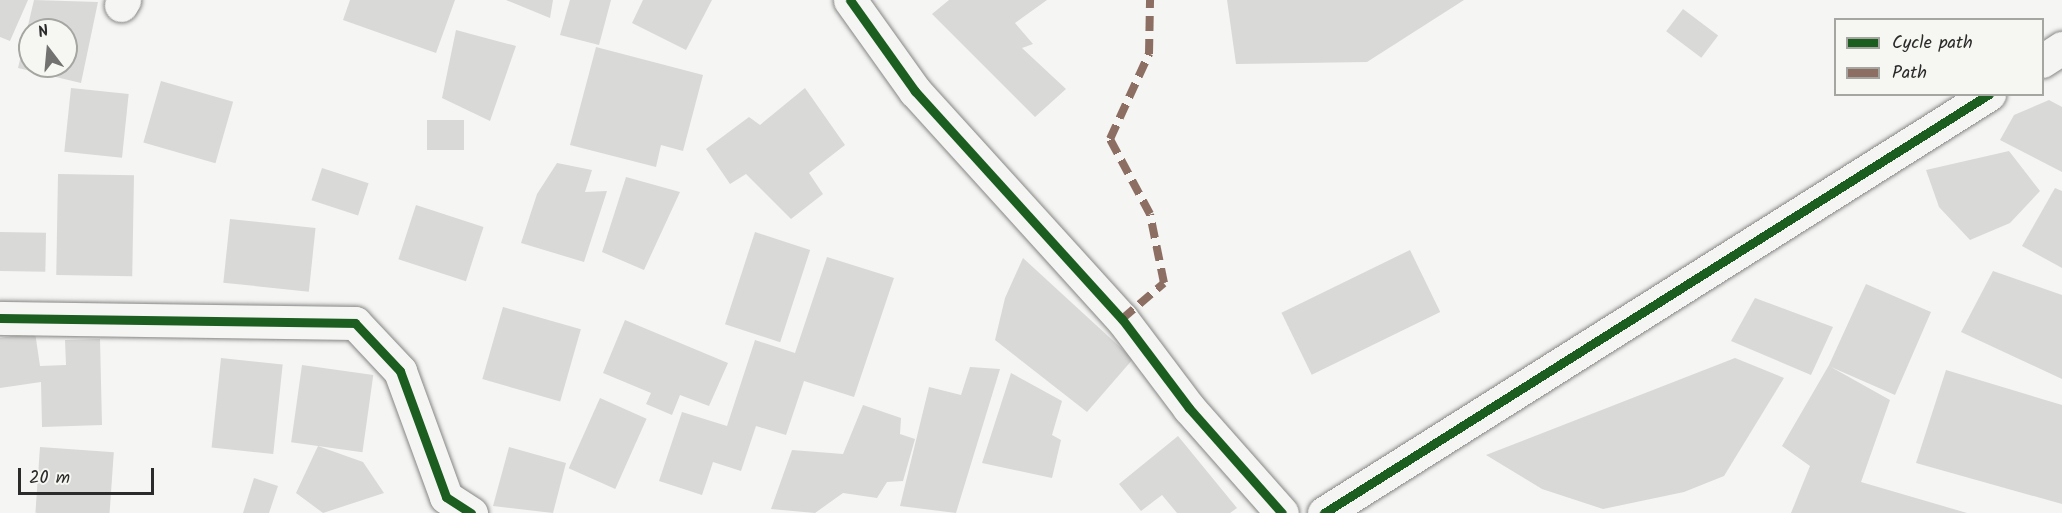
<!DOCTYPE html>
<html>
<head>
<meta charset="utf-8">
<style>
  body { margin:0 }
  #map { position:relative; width:2062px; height:513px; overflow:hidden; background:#f5f5f3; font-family:Kalam,sans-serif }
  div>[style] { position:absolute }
  .building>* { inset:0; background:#d9d9d8; transform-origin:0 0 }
  .roads { filter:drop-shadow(0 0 2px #868685) drop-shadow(0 0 2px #868685) }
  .street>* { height:33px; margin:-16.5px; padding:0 16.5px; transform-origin:16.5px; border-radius:16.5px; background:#f5f5f3 }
  .secondary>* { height:33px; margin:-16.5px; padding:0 16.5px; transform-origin:16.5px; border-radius:16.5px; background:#f5f5f3 }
  .quiet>* { height:8px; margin-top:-4px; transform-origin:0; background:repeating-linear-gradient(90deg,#8d6e63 0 15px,transparent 0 23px) }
  .cycleway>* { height:9px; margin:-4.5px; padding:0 4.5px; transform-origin:4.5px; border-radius:4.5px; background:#1b5e20 }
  span { translate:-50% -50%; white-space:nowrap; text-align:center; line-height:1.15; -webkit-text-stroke:4.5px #f6f6f2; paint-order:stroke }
  .legend { position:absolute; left:1834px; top:18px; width:210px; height:78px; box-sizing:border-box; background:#f6f6f2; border:2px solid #a5a5a2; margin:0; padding:8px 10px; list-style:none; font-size:18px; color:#2b2b2b }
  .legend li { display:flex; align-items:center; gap:12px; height:30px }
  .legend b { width:30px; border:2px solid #a5a5a2 }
  .north { position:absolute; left:18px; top:18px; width:60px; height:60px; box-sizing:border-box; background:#f6f6f2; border:2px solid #a5a5a2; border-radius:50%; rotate:344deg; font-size:16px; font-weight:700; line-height:24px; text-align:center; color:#2b2b2b }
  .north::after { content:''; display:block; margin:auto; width:21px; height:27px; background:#727271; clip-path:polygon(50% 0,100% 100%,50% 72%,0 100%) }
  .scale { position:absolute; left:18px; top:468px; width:136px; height:27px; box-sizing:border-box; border:3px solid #2b2b2b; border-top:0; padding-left:8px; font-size:18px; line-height:21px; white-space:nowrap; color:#2b2b2b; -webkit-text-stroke:4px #f6f6f2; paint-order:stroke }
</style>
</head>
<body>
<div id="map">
  <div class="building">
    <i style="clip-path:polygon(0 0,28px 0,10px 41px,0 37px)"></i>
    <i style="clip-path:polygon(evenodd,34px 0,98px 2px,81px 83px,18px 68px,34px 0,30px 30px,66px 30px,66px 66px,30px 66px,30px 30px)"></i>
    <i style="clip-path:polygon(350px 0,455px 0,436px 53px,343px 20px)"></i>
    <i style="clip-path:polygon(506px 0,553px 0,550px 18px)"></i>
    <i style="clip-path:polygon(570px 0,611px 0,599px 45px,560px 35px)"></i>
    <i style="clip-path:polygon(643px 0,712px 0,686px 50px,632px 23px)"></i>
    <i style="clip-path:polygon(949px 0,1047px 0,1015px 23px,1033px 44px,1022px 48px,1066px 89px,1035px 117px,932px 14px)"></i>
    <i style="clip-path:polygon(1227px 0,1464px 0,1367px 62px,1236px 64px)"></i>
    <i style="left:1683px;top:9px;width:44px;height:28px;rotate:37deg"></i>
    <i style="clip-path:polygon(456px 30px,516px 46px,490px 121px,442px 98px)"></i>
    <i style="clip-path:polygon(596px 47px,703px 75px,683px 151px,661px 145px,656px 167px,570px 145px)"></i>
    <i style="left:161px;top:81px;width:75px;height:64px;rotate:16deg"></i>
    <i style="left:71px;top:88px;width:58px;height:64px;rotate:6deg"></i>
    <i style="clip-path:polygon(805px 88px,845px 145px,809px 173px,823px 194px,791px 219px,746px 174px,730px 184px,706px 149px,749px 117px,760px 125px)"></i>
    <i style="clip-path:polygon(2049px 100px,2062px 107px,2062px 172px,2000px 140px,2014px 115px)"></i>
    <i style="left:464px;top:120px;width:30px;height:37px;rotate:90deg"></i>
    <i style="clip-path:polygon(2009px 151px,2040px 191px,2010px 223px,1970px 240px,1939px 207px,1926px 170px)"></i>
    <i style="clip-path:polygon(557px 163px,592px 170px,585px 192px,607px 191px,584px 262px,521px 243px,537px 194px)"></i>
    <i style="left:322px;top:168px;width:49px;height:34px;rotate:18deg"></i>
    <i style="left:58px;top:174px;width:76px;height:101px;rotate:1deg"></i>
    <i style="clip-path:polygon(626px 177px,680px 192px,644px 270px,602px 252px)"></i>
    <i style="clip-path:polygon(2055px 188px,2062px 191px,2062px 268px,2022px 246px)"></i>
    <i style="left:416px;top:205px;width:71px;height:57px;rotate:18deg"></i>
    <i style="left:230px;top:219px;width:86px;height:64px;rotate:6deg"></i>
    <i style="left:0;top:232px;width:46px;height:39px;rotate:1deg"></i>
    <i style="left:755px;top:232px;width:58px;height:97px;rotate:18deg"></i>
    <i style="left:1410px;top:250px;width:69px;height:143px;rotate:64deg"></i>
    <i style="clip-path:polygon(827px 257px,894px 278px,854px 397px,804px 381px,786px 435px,756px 426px,741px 471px,713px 462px,702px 495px,659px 481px,682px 412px,727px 426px,755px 340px,795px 353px)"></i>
    <i style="clip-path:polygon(1023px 258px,1133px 359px,1087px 412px,995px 340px,1005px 298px)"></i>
    <i style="clip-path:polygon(1993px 271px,2062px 295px,2062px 379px,1961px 332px)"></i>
    <i style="clip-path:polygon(1866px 284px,1931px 312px,1895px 395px,1831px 367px,1890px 400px,1861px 482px,1967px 513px,1791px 513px,1810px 466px,1782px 446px,1829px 365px)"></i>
    <i style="clip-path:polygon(1755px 298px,1833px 327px,1811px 375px,1731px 341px)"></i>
    <i style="left:503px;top:307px;width:81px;height:75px;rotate:16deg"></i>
    <i style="clip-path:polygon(625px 320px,728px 363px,709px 406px,680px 395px,672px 415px,646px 404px,651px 393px,603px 373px)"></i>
    <i style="clip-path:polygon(35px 332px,40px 366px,66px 365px,65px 340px,100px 339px,102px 425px,42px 427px,41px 382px,0 388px,0 338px)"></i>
    <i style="left:221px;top:358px;width:62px;height:90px;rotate:6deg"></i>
    <i style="clip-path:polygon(1735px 358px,1784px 378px,1724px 476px,1684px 492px,1603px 509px,1542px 489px,1486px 455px)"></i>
    <i style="left:302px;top:365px;width:72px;height:78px;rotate:8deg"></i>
    <i style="clip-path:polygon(970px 367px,1000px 369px,956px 513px,900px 506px,929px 387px,961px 395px)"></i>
    <i style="clip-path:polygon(1946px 370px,2062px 405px,2062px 504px,1916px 463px)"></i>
    <i style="clip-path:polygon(1011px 373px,1062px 401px,1052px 435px,1061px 440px,1052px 478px,982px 463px)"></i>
    <i style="left:600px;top:398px;width:51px;height:77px;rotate:24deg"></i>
    <i style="clip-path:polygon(863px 405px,901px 418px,900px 434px,915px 439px,903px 481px,887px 482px,877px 498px,843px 493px,815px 513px,771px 509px,792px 450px,843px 454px)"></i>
    <i style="clip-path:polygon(1178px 436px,1237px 508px,1230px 513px,1177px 513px,1162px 495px,1141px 511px,1119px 484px)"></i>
    <i style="clip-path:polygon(318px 446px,363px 462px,384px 493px,323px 513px,296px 493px)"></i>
    <i style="left:40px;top:447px;width:74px;height:66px;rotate:4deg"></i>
    <i style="clip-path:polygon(509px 447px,566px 463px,553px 513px,493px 506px)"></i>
    <i style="clip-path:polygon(254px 478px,278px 486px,269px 513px,243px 513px)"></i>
  </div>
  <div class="roads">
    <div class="street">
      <i style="left:121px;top:5px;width:6px;rotate:-59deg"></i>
      <i style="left:2042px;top:61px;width:24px;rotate:-33deg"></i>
      <i style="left:0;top:318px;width:355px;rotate:0.8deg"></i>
      <i style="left:355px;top:323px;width:66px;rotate:46.8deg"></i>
      <i style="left:400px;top:371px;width:134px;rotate:69.9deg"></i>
      <i style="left:446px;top:497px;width:30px;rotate:33deg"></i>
      <i style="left:1324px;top:513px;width:786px;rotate:-32.21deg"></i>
    </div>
    <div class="secondary">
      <i style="left:850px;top:0;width:112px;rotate:54.5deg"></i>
      <i style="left:915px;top:91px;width:308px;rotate:47.8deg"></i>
      <i style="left:1122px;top:319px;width:111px;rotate:53deg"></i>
      <i style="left:1189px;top:408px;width:140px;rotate:48.5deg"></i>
    </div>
  </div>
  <div class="quiet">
    <i style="left:1122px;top:319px;width:55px;rotate:-40.6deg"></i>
    <i style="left:1164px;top:283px;width:70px;rotate:-101.5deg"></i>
    <i style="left:1150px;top:214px;width:85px;rotate:-118.1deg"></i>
    <i style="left:1110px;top:139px;width:94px;rotate:-65.4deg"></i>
    <i style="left:1149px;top:54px;width:54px;rotate:-88.9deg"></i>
  </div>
  <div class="cycleway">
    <i style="left:850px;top:0;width:112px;rotate:54.5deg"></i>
    <i style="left:915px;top:91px;width:308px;rotate:47.8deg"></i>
    <i style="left:1122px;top:319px;width:111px;rotate:53deg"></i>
    <i style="left:1189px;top:408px;width:140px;rotate:48.5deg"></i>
    <i style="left:0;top:318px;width:355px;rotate:0.8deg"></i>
    <i style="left:355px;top:323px;width:66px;rotate:46.8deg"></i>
    <i style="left:400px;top:371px;width:134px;rotate:69.9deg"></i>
    <i style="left:446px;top:497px;width:30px;rotate:33deg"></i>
    <i style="left:1324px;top:513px;width:786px;rotate:-32.21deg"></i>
  </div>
  <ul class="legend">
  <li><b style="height:8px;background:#1b5e20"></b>Cycle path</li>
  <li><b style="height:8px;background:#8d6e63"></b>Path</li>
  </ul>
  <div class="north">N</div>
  <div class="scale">20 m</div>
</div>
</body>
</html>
